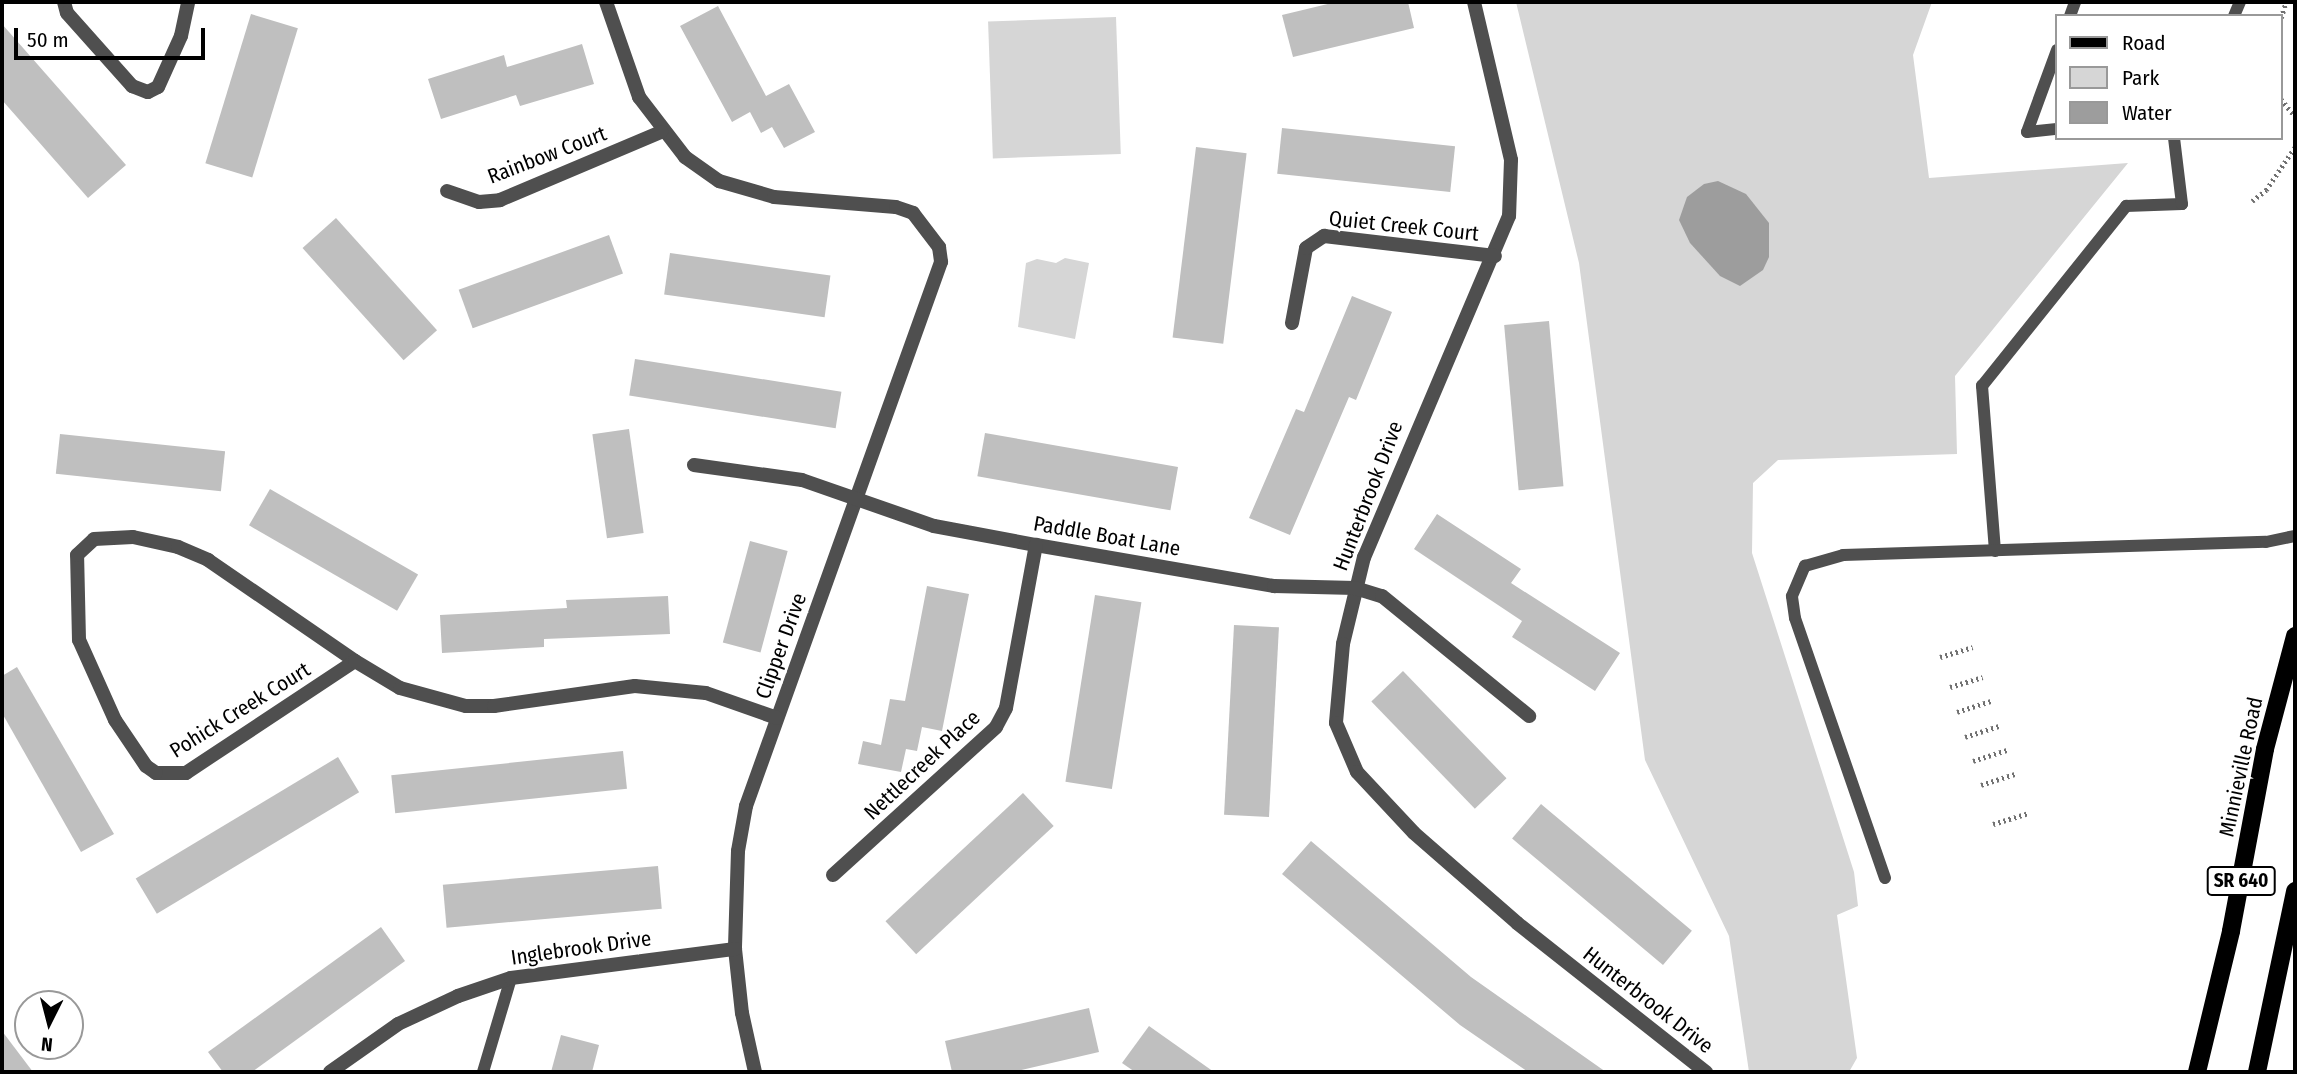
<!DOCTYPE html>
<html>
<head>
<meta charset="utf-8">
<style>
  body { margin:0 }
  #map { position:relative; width:2297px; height:1074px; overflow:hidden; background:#fff; font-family:"Fira Sans Condensed",sans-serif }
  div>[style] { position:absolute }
  .green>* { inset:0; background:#d6d6d6; transform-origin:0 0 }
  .water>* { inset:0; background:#9d9d9d }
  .building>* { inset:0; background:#bfbfbf; transform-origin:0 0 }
  .path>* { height:4.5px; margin-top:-2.25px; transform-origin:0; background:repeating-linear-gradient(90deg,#717171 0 2px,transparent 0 5.5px) }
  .service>* { height:12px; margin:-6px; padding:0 6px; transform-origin:6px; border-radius:6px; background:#4f4f4f }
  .minor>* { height:14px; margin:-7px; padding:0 7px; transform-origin:7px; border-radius:7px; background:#4f4f4f }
  .primary>* { height:18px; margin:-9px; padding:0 9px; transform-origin:9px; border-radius:9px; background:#000 }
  span { translate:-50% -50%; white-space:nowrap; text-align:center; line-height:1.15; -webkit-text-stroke:5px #fff; paint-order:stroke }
  .shield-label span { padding:2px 5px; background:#fff; border:2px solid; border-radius:5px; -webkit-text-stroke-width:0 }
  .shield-label { font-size:19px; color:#000; font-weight:700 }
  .street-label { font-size:21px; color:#000 }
  .frame { position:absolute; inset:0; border:4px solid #000; pointer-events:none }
  .legend { position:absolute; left:2055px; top:14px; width:228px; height:126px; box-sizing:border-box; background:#fff; border:2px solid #999; margin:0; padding:9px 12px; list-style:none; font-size:21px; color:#000 }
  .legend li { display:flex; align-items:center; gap:14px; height:35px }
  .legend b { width:35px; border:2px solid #999 }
  .north { position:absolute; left:14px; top:990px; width:70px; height:70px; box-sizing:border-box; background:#fff; border:2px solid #999; border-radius:50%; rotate:186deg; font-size:19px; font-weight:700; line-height:28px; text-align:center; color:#000 }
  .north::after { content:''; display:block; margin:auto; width:24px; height:32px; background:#000; clip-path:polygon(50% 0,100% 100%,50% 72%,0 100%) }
  .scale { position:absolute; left:14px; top:28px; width:191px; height:32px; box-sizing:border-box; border:4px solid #000; border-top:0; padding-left:9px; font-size:21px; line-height:24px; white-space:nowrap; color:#000; -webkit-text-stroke:5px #fff; paint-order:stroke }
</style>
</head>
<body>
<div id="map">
  <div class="green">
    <i style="clip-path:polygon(1516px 2px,1932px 2px,1913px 55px,1929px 178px,2128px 163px,1955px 376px,1957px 454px,1778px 460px,1753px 483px,1752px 553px,1854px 872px,1858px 906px,1837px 915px,1857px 1058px,1849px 1072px,1749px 1072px,1729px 936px,1645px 760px,1579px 263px)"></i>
    <i style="left:1116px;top:17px;width:137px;height:128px;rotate:88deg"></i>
    <i style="clip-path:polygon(1065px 258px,1089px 263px,1075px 339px,1018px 327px,1026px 263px,1037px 259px,1056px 263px)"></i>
  </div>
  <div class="water">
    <i style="clip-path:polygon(1718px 181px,1746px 194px,1769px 223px,1769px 257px,1763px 270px,1740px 286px,1720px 276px,1690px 243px,1679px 220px,1687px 197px,1704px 184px)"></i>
  </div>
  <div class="building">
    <i style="clip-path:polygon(1336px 2px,1408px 2px,1414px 28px,1293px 57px,1282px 15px)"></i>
    <i style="clip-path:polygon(718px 6px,766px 96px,789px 84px,815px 132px,784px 148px,772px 127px,761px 133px,750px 112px,732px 122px,680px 26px)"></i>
    <i style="left:251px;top:14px;width:49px;height:156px;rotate:17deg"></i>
    <i style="clip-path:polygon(2px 24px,126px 165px,88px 198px,2px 100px)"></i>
    <i style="clip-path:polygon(582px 44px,594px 84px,520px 106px,516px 95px,441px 119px,428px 79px,504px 55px,507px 67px)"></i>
    <i style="left:1282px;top:128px;width:174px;height:46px;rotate:6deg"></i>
    <i style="left:1196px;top:147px;width:51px;height:192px;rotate:7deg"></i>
    <i style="left:336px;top:218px;width:151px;height:45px;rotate:48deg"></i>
    <i style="left:609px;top:235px;width:41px;height:160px;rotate:70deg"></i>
    <i style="left:670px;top:253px;width:162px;height:42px;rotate:8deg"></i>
    <i style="clip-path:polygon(1352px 296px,1392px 312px,1356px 400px,1349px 397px,1290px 535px,1249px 518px,1296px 409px,1304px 412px)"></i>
    <i style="left:1549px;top:321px;width:166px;height:45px;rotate:85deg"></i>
    <i style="left:635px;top:359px;width:209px;height:37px;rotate:9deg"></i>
    <i style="left:629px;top:429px;width:105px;height:37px;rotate:82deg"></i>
    <i style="left:985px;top:433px;width:196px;height:44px;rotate:10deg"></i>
    <i style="left:60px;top:434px;width:166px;height:40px;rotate:6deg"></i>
    <i style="left:270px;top:489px;width:171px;height:42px;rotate:30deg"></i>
    <i style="clip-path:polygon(1437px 514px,1521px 569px,1511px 583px,1620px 653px,1595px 691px,1512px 637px,1522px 621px,1414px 549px)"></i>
    <i style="left:750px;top:541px;width:39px;height:105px;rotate:15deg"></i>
    <i style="clip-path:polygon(927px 586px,969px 594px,942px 731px,922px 727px,917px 751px,906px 749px,901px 772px,858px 764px,863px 741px,881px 745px,890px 699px,905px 701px)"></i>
    <i style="left:1095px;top:595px;width:47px;height:189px;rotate:9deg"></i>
    <i style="clip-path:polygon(668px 596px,670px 634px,544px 639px,544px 647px,442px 653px,440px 615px,567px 608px,566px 600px)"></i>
    <i style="left:1234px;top:625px;width:45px;height:190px;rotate:3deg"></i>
    <i style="clip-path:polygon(17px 667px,114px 834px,81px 852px,2px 713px,2px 676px)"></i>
    <i style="left:1403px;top:671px;width:149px;height:44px;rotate:46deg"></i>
    <i style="left:623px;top:751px;width:38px;height:233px;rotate:84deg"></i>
    <i style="left:338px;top:757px;width:41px;height:236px;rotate:59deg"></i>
    <i style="left:1023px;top:793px;width:45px;height:188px;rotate:47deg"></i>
    <i style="left:1541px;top:804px;width:197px;height:45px;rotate:40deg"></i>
    <i style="clip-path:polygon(1311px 841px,1471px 977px,1606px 1072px,1528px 1072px,1460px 1025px,1282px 874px)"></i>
    <i style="left:658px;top:866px;width:43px;height:216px;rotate:85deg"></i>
    <i style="clip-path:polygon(381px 927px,405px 961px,252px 1072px,223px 1072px,208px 1052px)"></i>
    <i style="clip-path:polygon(1089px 1008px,1099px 1052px,1013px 1072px,952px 1072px,945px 1041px)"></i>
    <i style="clip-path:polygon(1149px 1026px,1214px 1072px,1135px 1072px,1122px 1063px)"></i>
    <i style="clip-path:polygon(2px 1031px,33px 1072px,2px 1072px)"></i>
    <i style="clip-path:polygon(561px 1035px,599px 1045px,592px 1072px,551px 1072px)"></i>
  </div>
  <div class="path">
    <i style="left:2281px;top:18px;width:17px;rotate:-73deg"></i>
    <i style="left:2281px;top:99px;width:22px;rotate:51deg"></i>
    <i style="left:2252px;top:201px;width:18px;rotate:-38deg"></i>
    <i style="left:2266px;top:190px;width:52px;rotate:-56deg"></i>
    <i style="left:1940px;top:657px;width:34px;rotate:-17deg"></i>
    <i style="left:1950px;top:687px;width:34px;rotate:-17deg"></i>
    <i style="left:1957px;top:712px;width:36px;rotate:-18deg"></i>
    <i style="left:1965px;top:737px;width:36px;rotate:-18deg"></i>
    <i style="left:1973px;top:761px;width:36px;rotate:-18deg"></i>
    <i style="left:1981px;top:785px;width:36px;rotate:-18deg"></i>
    <i style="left:1993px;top:824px;width:37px;rotate:-17deg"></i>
  </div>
  <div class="service">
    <i style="left:2070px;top:16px;width:15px;rotate:-70deg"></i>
    <i style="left:2234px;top:16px;width:15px;rotate:-67deg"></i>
    <i style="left:2057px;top:50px;width:87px;rotate:110.1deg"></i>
    <i style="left:2027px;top:132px;width:30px;rotate:-6deg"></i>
    <i style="left:1995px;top:551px;width:166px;rotate:-94.5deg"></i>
    <i style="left:1982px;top:386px;width:231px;rotate:-51.3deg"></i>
    <i style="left:2126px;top:206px;width:56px;rotate:-2deg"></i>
    <i style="left:2182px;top:204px;width:66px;rotate:-96.9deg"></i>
    <i style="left:1885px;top:878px;width:275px;rotate:-109.1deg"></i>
    <i style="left:1795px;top:618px;width:22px;rotate:-98deg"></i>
    <i style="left:1792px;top:596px;width:33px;rotate:-67deg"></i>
    <i style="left:1805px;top:566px;width:40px;rotate:-16deg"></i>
    <i style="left:1843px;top:555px;width:423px;rotate:-1.8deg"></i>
    <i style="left:2266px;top:542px;width:30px;rotate:-12deg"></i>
    <i style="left:483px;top:1072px;width:98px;rotate:-73.4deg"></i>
  </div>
  <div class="minor">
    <i style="left:64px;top:2px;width:11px;rotate:75deg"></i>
    <i style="left:67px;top:13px;width:98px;rotate:48.3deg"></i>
    <i style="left:132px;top:86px;width:17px;rotate:21deg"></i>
    <i style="left:148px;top:92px;width:11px;rotate:-27deg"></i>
    <i style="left:158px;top:87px;width:56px;rotate:-65.7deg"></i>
    <i style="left:181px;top:36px;width:35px;rotate:-78deg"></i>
    <i style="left:606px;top:2px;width:101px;rotate:70.8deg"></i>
    <i style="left:639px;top:97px;width:76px;rotate:52.5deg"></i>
    <i style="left:685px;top:157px;width:42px;rotate:35.2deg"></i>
    <i style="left:719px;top:181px;width:57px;rotate:16.2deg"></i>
    <i style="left:774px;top:197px;width:122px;rotate:4.7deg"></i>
    <i style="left:896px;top:207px;width:18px;rotate:19deg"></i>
    <i style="left:913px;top:213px;width:43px;rotate:52.6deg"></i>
    <i style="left:939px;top:247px;width:15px;rotate:82deg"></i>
    <i style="left:941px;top:262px;width:578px;rotate:109.72deg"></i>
    <i style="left:746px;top:806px;width:46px;rotate:100.1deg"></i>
    <i style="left:738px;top:851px;width:98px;rotate:91.8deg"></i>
    <i style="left:735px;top:949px;width:64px;rotate:83.8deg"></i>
    <i style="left:742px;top:1013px;width:60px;rotate:77.6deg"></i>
    <i style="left:1474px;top:2px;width:162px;rotate:76.8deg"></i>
    <i style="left:1511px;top:160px;width:56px;rotate:92deg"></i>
    <i style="left:1509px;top:216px;width:371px;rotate:113deg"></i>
    <i style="left:1364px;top:557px;width:89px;rotate:103.6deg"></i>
    <i style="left:1343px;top:644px;width:79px;rotate:95.1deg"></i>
    <i style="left:1336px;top:723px;width:53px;rotate:66.8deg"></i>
    <i style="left:1357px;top:772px;width:83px;rotate:46.9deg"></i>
    <i style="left:1414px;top:833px;width:137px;rotate:41.1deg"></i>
    <i style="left:1517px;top:923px;width:241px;rotate:38.3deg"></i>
    <i style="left:447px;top:191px;width:34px;rotate:19deg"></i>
    <i style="left:479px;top:202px;width:21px;rotate:-5deg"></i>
    <i style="left:500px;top:200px;width:175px;rotate:-22.9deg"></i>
    <i style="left:1292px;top:323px;width:76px;rotate:-79.4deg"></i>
    <i style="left:1306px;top:248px;width:22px;rotate:-34deg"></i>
    <i style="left:1324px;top:236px;width:172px;rotate:6.7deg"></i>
    <i style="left:694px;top:465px;width:109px;rotate:7.9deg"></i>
    <i style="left:802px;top:480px;width:140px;rotate:19.2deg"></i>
    <i style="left:934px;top:526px;width:104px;rotate:10.6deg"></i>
    <i style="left:1036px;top:545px;width:242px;rotate:9.8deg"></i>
    <i style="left:1274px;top:586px;width:81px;rotate:1.4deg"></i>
    <i style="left:1355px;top:588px;width:28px;rotate:17deg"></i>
    <i style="left:1382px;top:596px;width:190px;rotate:39.2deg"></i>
    <i style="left:133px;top:537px;width:46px;rotate:12.5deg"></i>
    <i style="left:178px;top:547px;width:33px;rotate:23deg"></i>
    <i style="left:208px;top:560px;width:178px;rotate:34.5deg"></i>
    <i style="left:355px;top:661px;width:203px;rotate:146.5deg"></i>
    <i style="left:186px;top:773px;width:30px;rotate:180deg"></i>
    <i style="left:156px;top:773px;width:12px;rotate:-145deg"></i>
    <i style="left:146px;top:766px;width:55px;rotate:-124deg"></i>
    <i style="left:115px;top:720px;width:88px;rotate:-114.2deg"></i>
    <i style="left:79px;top:640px;width:85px;rotate:-91.3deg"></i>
    <i style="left:77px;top:555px;width:23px;rotate:-43deg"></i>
    <i style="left:94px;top:539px;width:39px;rotate:-3deg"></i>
    <i style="left:355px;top:661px;width:52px;rotate:31deg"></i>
    <i style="left:400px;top:688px;width:68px;rotate:15.3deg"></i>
    <i style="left:466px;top:706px;width:28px"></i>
    <i style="left:494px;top:706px;width:142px;rotate:-8.1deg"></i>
    <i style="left:635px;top:686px;width:71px;rotate:5.6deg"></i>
    <i style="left:706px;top:693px;width:75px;rotate:19.4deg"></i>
    <i style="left:833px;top:875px;width:220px;rotate:-42.2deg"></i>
    <i style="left:996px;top:727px;width:21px;rotate:-62deg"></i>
    <i style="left:1006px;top:708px;width:166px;rotate:-79.6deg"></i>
    <i style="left:330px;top:1072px;width:83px;rotate:-35.2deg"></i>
    <i style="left:398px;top:1024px;width:66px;rotate:-25deg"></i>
    <i style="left:458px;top:996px;width:56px;rotate:-18.8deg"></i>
    <i style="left:511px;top:978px;width:226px;rotate:-7.4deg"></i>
  </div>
  <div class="primary">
    <i style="left:2197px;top:1072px;width:145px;rotate:-76.4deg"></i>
    <i style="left:2231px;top:931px;width:185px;rotate:-79.4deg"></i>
    <i style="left:2265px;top:749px;width:117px;rotate:-75.1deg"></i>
    <i style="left:2257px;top:1072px;width:185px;rotate:-78.1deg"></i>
  </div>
  <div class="shield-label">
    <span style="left:2241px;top:881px">SR 640</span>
  </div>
  <div class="street-label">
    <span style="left:547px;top:155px;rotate:-21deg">Rainbow Court</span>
    <span style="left:1404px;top:226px;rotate:6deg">Quiet Creek Court</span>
    <span style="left:1368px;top:496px;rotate:-69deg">Hunterbrook Drive</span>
    <span style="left:1107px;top:536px;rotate:10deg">Paddle Boat Lane</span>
    <span style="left:781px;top:646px;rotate:-70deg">Clipper Drive</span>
    <span style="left:240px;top:710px;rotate:-32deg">Pohick Creek Court</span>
    <span style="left:922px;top:765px;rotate:-43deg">Nettlecreek Place</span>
    <span style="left:2241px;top:767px;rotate:-78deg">Minnieville Road</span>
    <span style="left:581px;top:948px;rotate:-8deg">Inglebrook Drive</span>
    <span style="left:1648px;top:1000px;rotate:38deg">Hunterbrook Drive</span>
  </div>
  <div class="frame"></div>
  <ul class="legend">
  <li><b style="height:9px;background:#000"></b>Road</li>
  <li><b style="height:19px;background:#d6d6d6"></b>Park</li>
  <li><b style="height:19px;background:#9d9d9d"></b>Water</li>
  </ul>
  <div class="north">N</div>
  <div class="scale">50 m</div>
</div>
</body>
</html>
